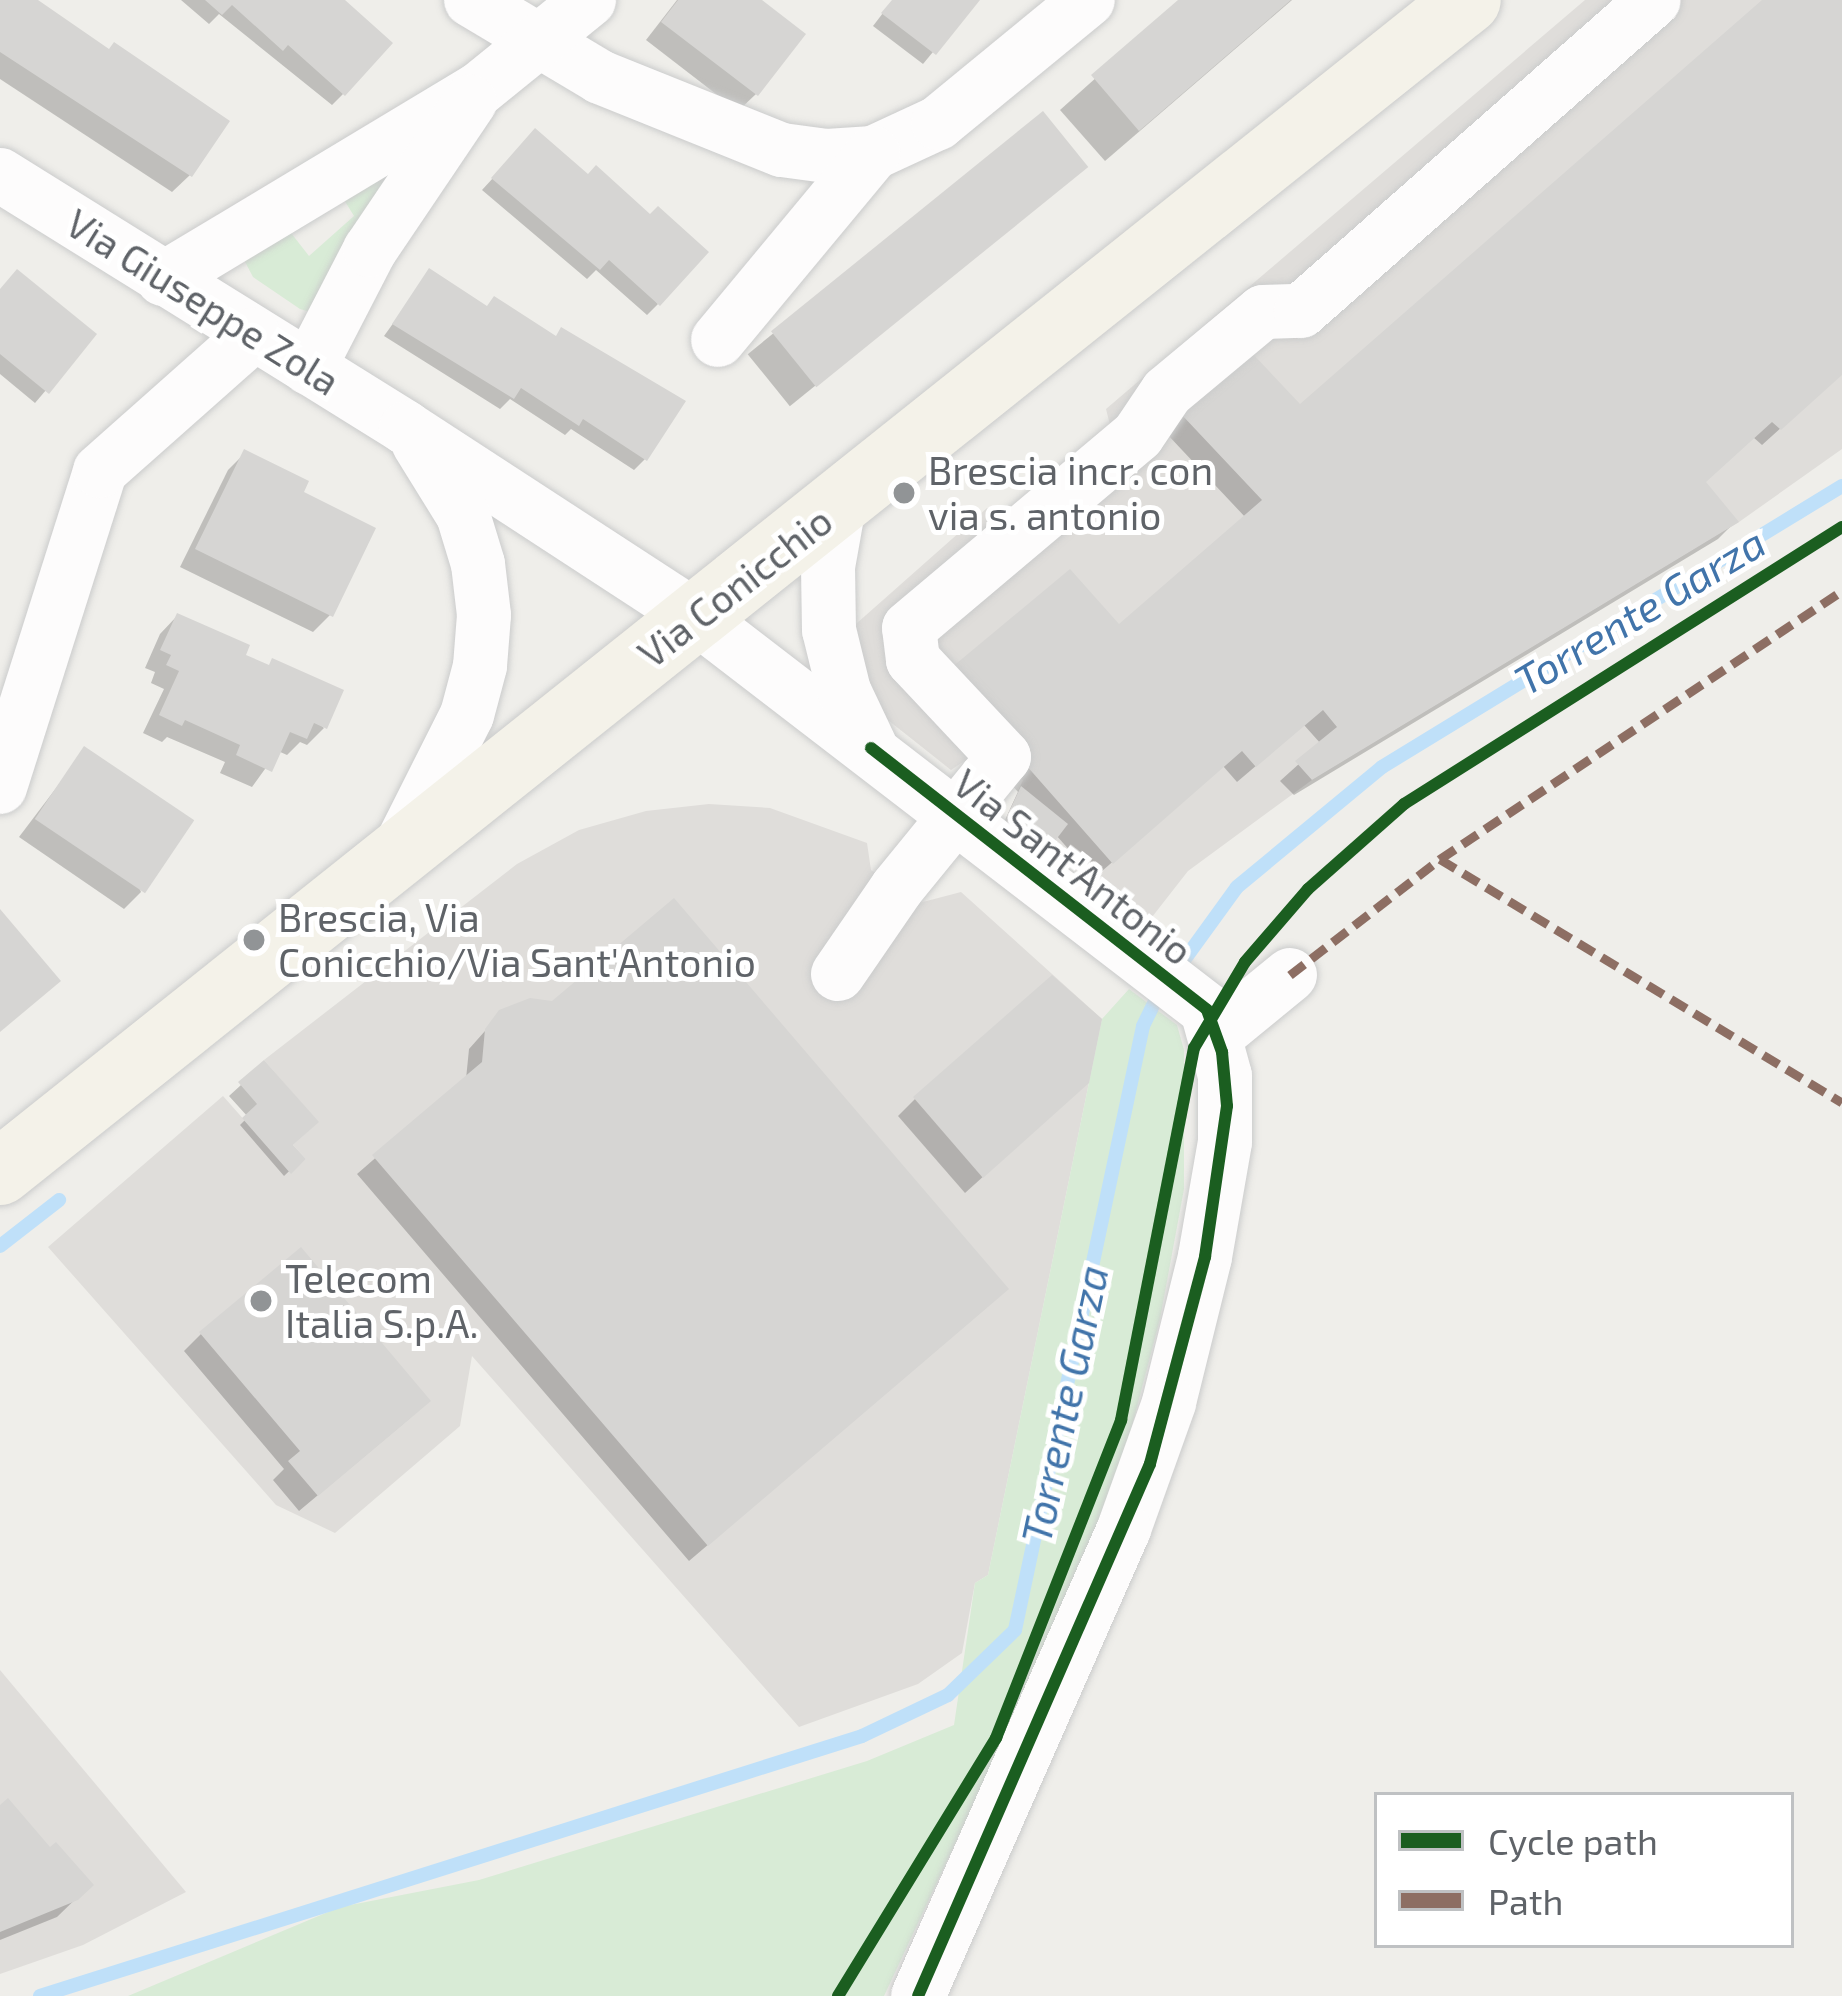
<!DOCTYPE html>
<html>
<head>
<meta charset="utf-8">
<style>
  body { margin:0 }
  #map { position:relative; width:1842px; height:1996px; overflow:hidden; background:#efeeea; font-family:"Exo 2",sans-serif }
  div>[style] { position:absolute }
  .industrial>* { inset:0; background:#dfddda }
  .green>* { inset:0; background:#d8ebd6 }
  .shadow>* { inset:0; background:#0003; transform-origin:0 0 }
  .stream>* { height:14px; margin:-7px; padding:0 7px; transform-origin:7px; border-radius:7px; background:#bfe0f9 }
  .building>* { inset:0; background:#d6d5d3; transform-origin:0 0 }
  .roads { filter:drop-shadow(0 0 3px #cbcccc) drop-shadow(0 0 3px #cbcccc) }
  .minor>* { height:54px; margin:-27px; padding:0 27px; transform-origin:27px; border-radius:27px; background:#fdfcfc }
  .major>* { height:66px; margin:-33px; padding:0 33px; transform-origin:33px; border-radius:33px; background:#f4f2e9 }
  .quiet>* { height:9px; margin-top:-4.5px; transform-origin:0; background:repeating-linear-gradient(90deg,#8d6e63 0 18px,transparent 0 27px) }
  .cycleway>* { height:12px; margin:-6px; padding:0 6px; transform-origin:6px; border-radius:6px; background:#1b5e20 }
  .dots>* { width:33px; height:33px; translate:-50% -50%; box-sizing:border-box; border:6px solid #fff; border-radius:50% }
  span { translate:-50% -50%; white-space:nowrap; text-align:center; line-height:1.15; -webkit-text-stroke:10px #fff; paint-order:stroke }
  .street-label { font-size:39px; color:#5f6368 }
  .poi-label { font-size:39px; color:#5f6368 }
  .left { translate:0 -50%; text-align:left }
  .water-label { font-size:42px; color:#4174aa; font-style:italic }
  .legend { position:absolute; left:1374px; top:1792px; width:420px; height:156px; box-sizing:border-box; background:#fff; border:3px solid #bfc1c3; margin:0; padding:15px 21px; list-style:none; font-size:36px; color:#5f6368 }
  .legend li { display:flex; align-items:center; gap:24px; height:60px }
  .legend b { width:60px; border:3px solid #bfc1c3 }
</style>
</head>
<body>
<div id="map">
  <div class="industrial">
    <i style="clip-path:polygon(1585px 0,1842px 0,1842px 449px,1739px 522px,1312px 780px,1188px 871px,1145px 926px,1007px 816px,1023px 780px,982px 749px,951px 770px,879px 713px,848px 631px,987px 508px,1015px 513px,1111px 429px,1106px 409px)"></i>
    <i style="clip-path:polygon(709px 804px,770px 808px,867px 843px,871px 870px,919px 903px,961px 892px,1102px 1019px,988px 1575px,975px 1583px,962px 1653px,918px 1684px,799px 1727px,472px 1356px,460px 1426px,335px 1533px,276px 1505px,48px 1247px,223px 1096px,291px 1173px,306px 1159px,293px 1145px,318px 1122px,264px 1060px,517px 864px,579px 830px,646px 811px)"></i>
    <i style="clip-path:polygon(0 1670px,186px 1892px,83px 1945px,0 1974px)"></i>
  </div>
  <div class="green">
    <i style="clip-path:polygon(423px 134px,320px 315px,300px 309px,253px 277px,241px 254px,284px 224px,309px 256px,354px 216px,338px 190px)"></i>
    <i style="clip-path:polygon(1129px 989px,1177px 1025px,1184px 1050px,1184px 1189px,1160px 1319px,1109px 1514px,884px 1996px,128px 1996px,340px 1907px,479px 1880px,867px 1761px,954px 1725px,975px 1583px,988px 1575px,1102px 1019px)"></i>
  </div>
  <div class="shadow">
    <i style="clip-path:polygon(0 0,33px 0,109px 52px,190px 175px,172px 192px,0 79px)"></i>
    <i style="clip-path:polygon(181px 0,336px 0,343px 94px,332px 105px,219px 14px,209px 24px)"></i>
    <i style="clip-path:polygon(677px 0,757px 0,756px 94px,738px 111px,646px 40px)"></i>
    <i style="clip-path:polygon(893px 0,976px 0,923px 64px,873px 26px)"></i>
    <i style="clip-path:polygon(1183px 0,1292px 0,1105px 161px,1060px 110px)"></i>
    <i style="clip-path:polygon(1766px 0,1842px 0,1842px 373px,1762px 445px,1753px 437px,1702px 482px,1735px 522px,1718px 539px,1294px 795px,1280px 781px,1321px 744px,1304px 725px,1237px 782px,1223px 766px,1094px 878px,1056px 835px,1041px 852px,1004px 822px,1018px 792px,930px 693px,1118px 629px,1246px 518px,1166px 433px,1183px 416px,1299px 408px)"></i>
    <i style="left:1043px;top:115px;width:67px;height:380px;rotate:51deg"></i>
    <i style="clip-path:polygon(525px 143px,658px 304px,647px 315px,596px 270px,587px 279px,482px 190px)"></i>
    <i style="clip-path:polygon(430px 272px,645px 459px,634px 470px,571px 429px,565px 435px,510px 399px,500px 409px,384px 336px)"></i>
    <i style="clip-path:polygon(0 291px,93px 335px,35px 403px,0 374px)"></i>
    <i style="clip-path:polygon(245px 453px,300px 493px,330px 615px,313px 632px,180px 567px,228px 470px)"></i>
    <i style="clip-path:polygon(177px 616px,242px 656px,324px 728px,307px 745px,300px 742px,287px 755px,278px 751px,252px 787px,220px 773px,225px 762px,167px 737px,162px 742px,143px 733px,164px 689px,151px 683px,155px 672px,145px 668px,160px 634px)"></i>
    <i style="clip-path:polygon(85px 750px,141px 892px,124px 909px,19px 837px)"></i>
    <i style="clip-path:polygon(501px 1013px,988px 1306px,689px 1561px,357px 1174px,466px 1079px,469px 1049px)"></i>
    <i style="clip-path:polygon(264px 1064px,290px 1145px,302px 1159px,284px 1176px,240px 1125px,248px 1117px,229px 1096px)"></i>
    <i style="clip-path:polygon(915px 1099px,1068px 1100px,965px 1193px,898px 1116px)"></i>
    <i style="clip-path:polygon(201px 1334px,410px 1418px,299px 1511px,273px 1480px,284px 1469px,184px 1351px)"></i>
    <i style="clip-path:polygon(0 1809px,90px 1885px,57px 1917px,0 1940px)"></i>
  </div>
  <div class="stream">
    <i style="left:1174px;top:974px;width:107px;rotate:-54.1deg"></i>
    <i style="left:1237px;top:887px;width:188px;rotate:-39.6deg"></i>
    <i style="left:1382px;top:767px;width:539px;rotate:-31.42deg"></i>
    <i style="left:0;top:1246px;width:75px;rotate:-37.9deg"></i>
    <i style="left:40px;top:1996px;width:862px;rotate:-17.55deg"></i>
    <i style="left:862px;top:1736px;width:95px;rotate:-25.5deg"></i>
    <i style="left:948px;top:1695px;width:93px;rotate:-44.1deg"></i>
    <i style="left:1015px;top:1630px;width:617px;rotate:-78.03deg"></i>
    <i style="left:1143px;top:1026px;width:39px;rotate:-64deg"></i>
  </div>
  <div class="building">
    <i style="clip-path:polygon(0 0,38px 0,109px 49px,114px 42px,230px 121px,192px 177px,0 52px)"></i>
    <i style="clip-path:polygon(205px 0,345px 0,393px 43px,345px 96px,288px 45px,283px 51px,232px 5px,222px 15px)"></i>
    <i style="clip-path:polygon(678px 0,762px 0,806px 34px,758px 96px,661px 22px)"></i>
    <i style="clip-path:polygon(892px 0,980px 0,936px 55px,881px 13px)"></i>
    <i style="clip-path:polygon(1178px 0,1291px 0,1139px 131px,1091px 75px)"></i>
    <i style="clip-path:polygon(1762px 0,1842px 0,1842px 375px,1781px 430px,1772px 422px,1706px 482px,1739px 522px,1312px 780px,1295px 761px,1337px 727px,1323px 710px,1256px 767px,1242px 751px,1113px 864px,945px 673px,1070px 569px,1119px 624px,1262px 500px,1181px 414px,1251px 352px,1300px 404px)"></i>
    <i style="left:1043px;top:111px;width:72px;height:350px;rotate:51deg"></i>
    <i style="clip-path:polygon(535px 128px,588px 174px,596px 165px,650px 214px,658px 206px,709px 252px,660px 306px,609px 260px,600px 270px,491px 178px)"></i>
    <i style="clip-path:polygon(429px 268px,487px 306px,494px 296px,556px 336px,561px 327px,686px 401px,647px 461px,583px 419px,579px 426px,521px 388px,514px 399px,392px 324px)"></i>
    <i style="clip-path:polygon(17px 269px,97px 334px,49px 394px,0 354px,0 289px)"></i>
    <i style="clip-path:polygon(244px 449px,309px 481px,304px 492px,376px 528px,333px 617px,195px 549px)"></i>
    <i style="clip-path:polygon(177px 613px,250px 645px,246px 655px,269px 665px,272px 658px,344px 690px,327px 729px,314px 723px,307px 739px,290px 732px,272px 772px,236px 755px,240px 745px,185px 720px,182px 726px,159px 715px,179px 671px,166px 665px,171px 655px,160px 650px)"></i>
    <i style="left:84px;top:746px;width:133px;height:88px;rotate:34deg"></i>
    <i style="clip-path:polygon(1021px 786px,1068px 824px,1048px 850px,1007px 816px)"></i>
    <i style="clip-path:polygon(674px 898px,1009px 1289px,708px 1546px,372px 1155px,482px 1062px,485px 1029px,499px 1010px,530px 998px,552px 1001px)"></i>
    <i style="clip-path:polygon(0 909px,61px 981px,0 1032px)"></i>
    <i style="clip-path:polygon(1052px 975px,1102px 1019px,1089px 1083px,983px 1178px,913px 1097px)"></i>
    <i style="clip-path:polygon(264px 1060px,319px 1122px,293px 1145px,306px 1159px,291px 1174px,242px 1118px,257px 1104px,238px 1082px)"></i>
    <i style="clip-path:polygon(301px 1247px,431px 1401px,318px 1496px,288px 1461px,300px 1451px,199px 1332px)"></i>
    <i style="clip-path:polygon(8px 1798px,50px 1847px,56px 1842px,94px 1885px,78px 1900px,0 1932px,0 1805px)"></i>
  </div>
  <div class="roads">
    <div class="minor">
      <i style="left:471px;top:0;width:150px;rotate:30.8deg"></i>
      <i style="left:600px;top:77px;width:196px;rotate:21.9deg"></i>
      <i style="left:782px;top:150px;width:45px;rotate:7.6deg"></i>
      <i style="left:827px;top:156px;width:46px;rotate:-3.7deg"></i>
      <i style="left:873px;top:153px;width:72px;rotate:-24.8deg"></i>
      <i style="left:938px;top:123px;width:194px;rotate:-39.4deg"></i>
      <i style="left:0;top:175px;width:478px;rotate:31.9deg"></i>
      <i style="left:406px;top:428px;width:346px;rotate:33.1deg"></i>
      <i style="left:696px;top:617px;width:645px;rotate:37.56deg"></i>
      <i style="left:1207px;top:1010px;width:68px;rotate:74.7deg"></i>
      <i style="left:1225px;top:1076px;width:66px;rotate:90deg"></i>
      <i style="left:1225px;top:1142px;width:117px;rotate:99.9deg"></i>
      <i style="left:1205px;top:1257px;width:150px;rotate:103.9deg"></i>
      <i style="left:1169px;top:1403px;width:134px;rotate:109.7deg"></i>
      <i style="left:1124px;top:1529px;width:510px;rotate:113.8deg"></i>
      <i style="left:163px;top:279px;width:367px;rotate:-31deg"></i>
      <i style="left:478px;top:90px;width:143px;rotate:-39deg"></i>
      <i style="left:718px;top:340px;width:243px;rotate:-50.3deg"></i>
      <i style="left:309px;top:368px;width:133px;rotate:-62.7deg"></i>
      <i style="left:370px;top:250px;width:179px;rotate:-56deg"></i>
      <i style="left:839px;top:505px;width:63px;rotate:100.1deg"></i>
      <i style="left:828px;top:567px;width:63px;rotate:89.1deg"></i>
      <i style="left:829px;top:630px;width:63px;rotate:76.2deg"></i>
      <i style="left:844px;top:691px;width:61px;rotate:64.7deg"></i>
      <i style="left:0;top:787px;width:331px;rotate:-72.4deg"></i>
      <i style="left:100px;top:471px;width:205px;rotate:-41.6deg"></i>
      <i style="left:399px;top:850px;width:151px;rotate:-63.3deg"></i>
      <i style="left:467px;top:715px;width:51px;rotate:-75.1deg"></i>
      <i style="left:480px;top:666px;width:51px;rotate:-85.5deg"></i>
      <i style="left:484px;top:615px;width:51px;rotate:-96.7deg"></i>
      <i style="left:478px;top:564px;width:51px;rotate:-107deg"></i>
      <i style="left:463px;top:515px;width:84px;rotate:-121.8deg"></i>
      <i style="left:838px;top:974px;width:104px;rotate:-55.5deg"></i>
      <i style="left:897px;top:888px;width:169px;rotate:-50.8deg"></i>
      <i style="left:1004px;top:757px;width:133px;rotate:-133.2deg"></i>
      <i style="left:913px;top:660px;width:32px;rotate:-97deg"></i>
      <i style="left:909px;top:628px;width:299px;rotate:-40.1deg"></i>
      <i style="left:1138px;top:435px;width:52px;rotate:-56deg"></i>
      <i style="left:1167px;top:392px;width:125px;rotate:-39.8deg"></i>
      <i style="left:1263px;top:312px;width:38px;rotate:-2deg"></i>
      <i style="left:1301px;top:311px;width:470px;rotate:-41.4deg"></i>
      <i style="left:1218px;top:1034px;width:93px;rotate:-39.3deg"></i>
    </div>
    <div class="major">
      <i style="left:0;top:1172px;width:1878px;rotate:-38.6deg"></i>
    </div>
  </div>
  <div class="quiet">
    <i style="left:1440px;top:859px;width:483px;rotate:-33.7deg"></i>
    <i style="left:1290px;top:975px;width:190px;rotate:-37.7deg"></i>
    <i style="left:1440px;top:859px;width:470px;rotate:31.2deg"></i>
  </div>
  <div class="cycleway">
    <i style="left:871px;top:748px;width:426px;rotate:37.9deg"></i>
    <i style="left:1207px;top:1010px;width:45px;rotate:70.3deg"></i>
    <i style="left:1222px;top:1052px;width:54px;rotate:84.7deg"></i>
    <i style="left:1227px;top:1106px;width:153px;rotate:98.3deg"></i>
    <i style="left:1205px;top:1257px;width:214px;rotate:104.9deg"></i>
    <i style="left:1150px;top:1464px;width:580px;rotate:113.56deg"></i>
    <i style="left:838px;top:1996px;width:303px;rotate:-58.5deg"></i>
    <i style="left:996px;top:1738px;width:342px;rotate:-68.5deg"></i>
    <i style="left:1121px;top:1420px;width:379px;rotate:-78.9deg"></i>
    <i style="left:1194px;top:1048px;width:100px;rotate:-59.3deg"></i>
    <i style="left:1245px;top:962px;width:96px;rotate:-49.2deg"></i>
    <i style="left:1308px;top:889px;width:128px;rotate:-41.5deg"></i>
    <i style="left:1404px;top:804px;width:518px;rotate:-32.31deg"></i>
  </div>
  <div class="dots">
    <i style="left:904px;top:493px;background:#919496"></i>
    <i style="left:254px;top:940px;background:#919496"></i>
    <i style="left:261px;top:1301px;background:#919496"></i>
  </div>
  <div class="street-label">
    <span style="left:203px;top:302px;rotate:32deg">Via Giuseppe Zola</span>
    <span style="left:735px;top:587px;rotate:-38deg">Via Conicchio</span>
    <span style="left:1073px;top:867px;rotate:38deg">Via Sant'Antonio</span>
  </div>
  <div class="poi-label">
    <span class="left" style="left:928px;top:493px">Brescia incr. con<br>via s. antonio</span>
    <span class="left" style="left:278px;top:940px">Brescia, Via<br>Conicchio/Via Sant'Antonio</span>
    <span class="left" style="left:285px;top:1301px">Telecom<br>Italia S.p.A.</span>
  </div>
  <div class="water-label">
    <span style="left:1639px;top:610px;rotate:-31deg">Torrente Garza</span>
    <span style="left:1063px;top:1404px;rotate:-78deg">Torrente Garza</span>
  </div>
  <ul class="legend">
  <li><b style="height:15px;background:#1b5e20"></b>Cycle path</li>
  <li><b style="height:15px;background:#8d6e63"></b>Path</li>
  </ul>
</div>
</body>
</html>
